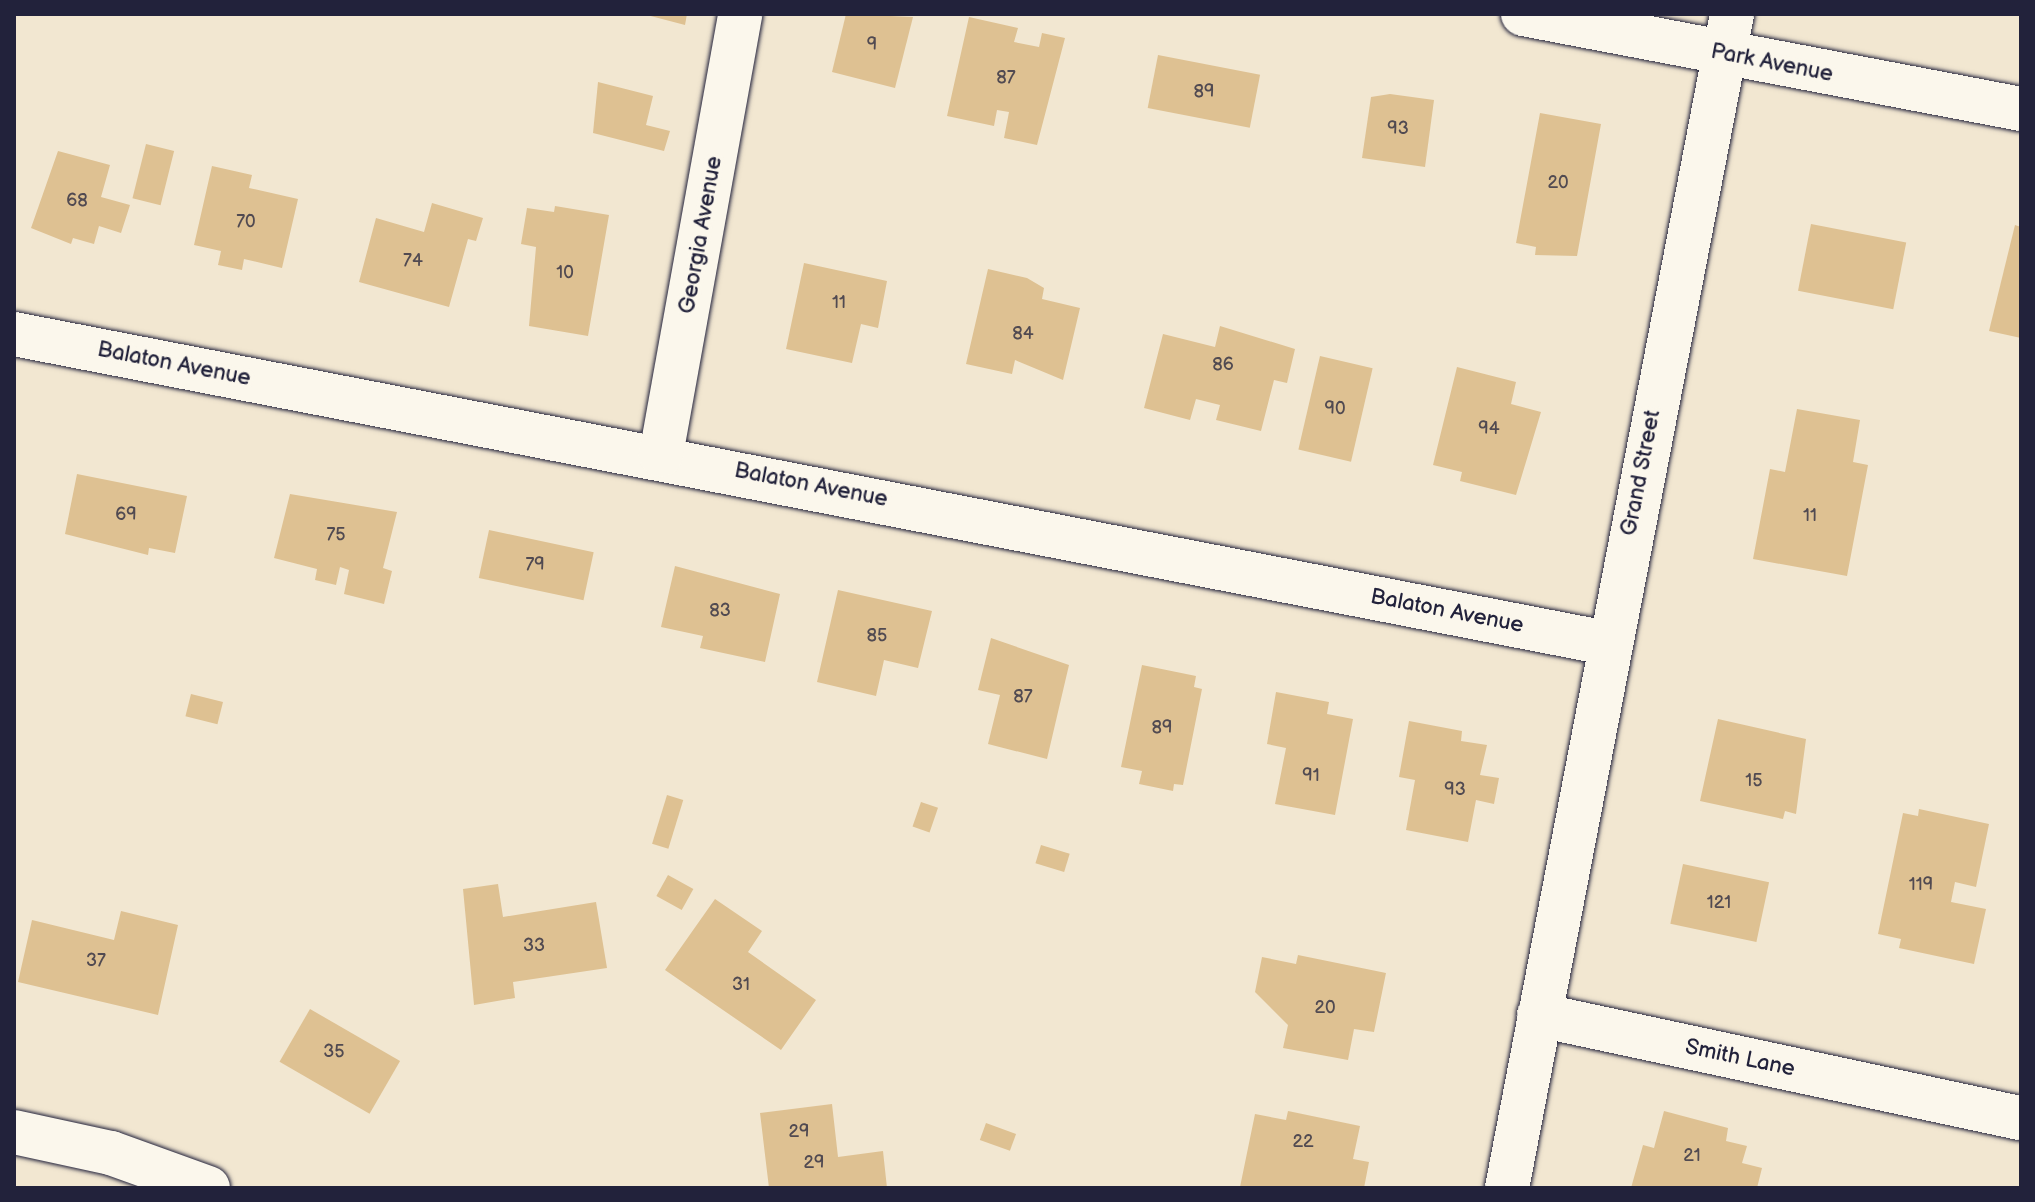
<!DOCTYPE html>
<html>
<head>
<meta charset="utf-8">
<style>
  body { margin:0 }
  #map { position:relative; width:2035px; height:1202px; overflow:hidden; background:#f2e7d1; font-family:"Balsamiq Sans",sans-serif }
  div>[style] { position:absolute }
  .building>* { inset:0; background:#dec192; transform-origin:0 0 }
  .roads { filter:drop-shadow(0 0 2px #22223b) drop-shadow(0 0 2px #22223b) }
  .street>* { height:44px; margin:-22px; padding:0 22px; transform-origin:22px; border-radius:22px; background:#fbf7ec }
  span { translate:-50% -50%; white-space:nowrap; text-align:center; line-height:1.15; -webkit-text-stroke:8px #fbf7ec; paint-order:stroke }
  .number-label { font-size:18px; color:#514a51 }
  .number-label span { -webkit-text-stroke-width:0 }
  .street-label { font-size:22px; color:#22223b }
  .frame { position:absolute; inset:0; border:16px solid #22223b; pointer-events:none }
</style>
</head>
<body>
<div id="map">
  <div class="building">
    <i style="clip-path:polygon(643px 14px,687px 14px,685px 25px)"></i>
    <i style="clip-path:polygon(846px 14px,913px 17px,895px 88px,832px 72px)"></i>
    <i style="clip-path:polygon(969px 17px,1018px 28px,1014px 42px,1039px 47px,1042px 33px,1065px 38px,1037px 145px,1004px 138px,1009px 112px,997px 110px,994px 126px,947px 116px)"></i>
    <i style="left:1158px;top:55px;width:104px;height:54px;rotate:11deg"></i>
    <i style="clip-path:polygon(598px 82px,653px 96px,646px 125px,670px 131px,664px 151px,593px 133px)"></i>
    <i style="clip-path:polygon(1390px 94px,1434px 100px,1425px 167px,1362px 158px,1371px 97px)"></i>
    <i style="clip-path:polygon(1540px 113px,1601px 124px,1577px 256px,1535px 255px,1536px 247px,1516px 243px)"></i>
    <i style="left:146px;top:144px;width:29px;height:56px;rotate:14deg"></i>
    <i style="clip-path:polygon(58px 151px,110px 165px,101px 197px,130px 205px,121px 233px,99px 226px,94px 244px,73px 238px,71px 244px,31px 228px)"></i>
    <i style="clip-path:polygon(212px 166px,252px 175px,249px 188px,298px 199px,282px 268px,244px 259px,242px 270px,218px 265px,221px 251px,194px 245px)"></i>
    <i style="clip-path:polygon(432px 203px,483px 218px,476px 241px,468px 239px,449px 307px,359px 282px,376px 218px,424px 232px)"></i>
    <i style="clip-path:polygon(555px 206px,609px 215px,588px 336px,529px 326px,536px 247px,521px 244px,527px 208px,554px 212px)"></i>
    <i style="left:1811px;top:224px;width:97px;height:68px;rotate:11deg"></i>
    <i style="clip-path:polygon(2015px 225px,2021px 227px,2021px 338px,1989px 331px)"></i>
    <i style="clip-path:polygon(804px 263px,887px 281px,878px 328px,861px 324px,852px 363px,786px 349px)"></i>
    <i style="clip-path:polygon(988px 269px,1027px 278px,1044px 288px,1042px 299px,1080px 308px,1063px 380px,1015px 360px,1012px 374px,966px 364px)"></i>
    <i style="clip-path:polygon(1220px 326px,1295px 349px,1287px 383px,1274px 380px,1261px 431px,1216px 420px,1220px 405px,1196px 399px,1190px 420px,1144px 408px,1163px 334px,1215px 347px)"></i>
    <i style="left:1320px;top:356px;width:54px;height:96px;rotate:13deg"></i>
    <i style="clip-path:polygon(1457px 367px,1516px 382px,1511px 404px,1541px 412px,1516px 495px,1460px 481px,1462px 472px,1433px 465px)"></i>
    <i style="clip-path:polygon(1797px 409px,1860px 420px,1853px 462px,1868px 465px,1847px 576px,1753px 559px,1770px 469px,1785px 472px)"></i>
    <i style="clip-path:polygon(77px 474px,187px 496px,175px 553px,149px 548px,148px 555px,65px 534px)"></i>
    <i style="clip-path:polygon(290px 494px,397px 512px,383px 568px,392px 571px,384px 604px,344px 594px,349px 570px,340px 567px,336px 585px,315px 580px,317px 569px,274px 558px)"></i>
    <i style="left:489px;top:530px;width:107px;height:49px;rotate:12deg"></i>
    <i style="clip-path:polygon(675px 566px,780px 594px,765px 662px,700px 648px,703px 636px,661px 627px)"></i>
    <i style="clip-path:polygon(838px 590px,932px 611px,918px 668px,884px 660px,876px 696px,817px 682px)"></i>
    <i style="clip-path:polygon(991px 638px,1069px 665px,1047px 759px,988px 744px,1000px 695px,978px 690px)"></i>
    <i style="clip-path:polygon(1142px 665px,1196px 676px,1194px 687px,1202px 689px,1183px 785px,1174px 784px,1173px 791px,1139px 784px,1142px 771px,1121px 767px)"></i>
    <i style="clip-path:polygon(1276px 692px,1329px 702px,1327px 714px,1353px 719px,1335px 815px,1275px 804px,1286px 748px,1267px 744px)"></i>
    <i style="left:191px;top:694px;width:33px;height:23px;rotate:14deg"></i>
    <i style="clip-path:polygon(1718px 719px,1806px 739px,1796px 814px,1785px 811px,1783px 819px,1700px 801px)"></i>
    <i style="clip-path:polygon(1409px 721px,1462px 731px,1461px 741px,1487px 745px,1480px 775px,1499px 778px,1494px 804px,1476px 800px,1468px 842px,1406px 830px,1415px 780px,1399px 777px)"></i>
    <i style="left:667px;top:795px;width:17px;height:51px;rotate:17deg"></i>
    <i style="left:921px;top:802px;width:18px;height:26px;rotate:19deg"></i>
    <i style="clip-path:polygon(1919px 809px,1989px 824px,1976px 887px,1955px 882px,1951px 902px,1986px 909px,1974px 964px,1899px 948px,1901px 939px,1878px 934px,1903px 813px,1918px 816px)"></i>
    <i style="left:1041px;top:845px;width:30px;height:19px;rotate:17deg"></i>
    <i style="left:1683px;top:864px;width:88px;height:61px;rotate:12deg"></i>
    <i style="left:668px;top:875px;width:29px;height:24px;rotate:29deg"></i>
    <i style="clip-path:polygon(498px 884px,503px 917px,596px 902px,607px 968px,513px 982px,515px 998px,474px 1005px,463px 889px)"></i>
    <i style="clip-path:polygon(715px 899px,762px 931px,748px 952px,816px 1000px,781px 1050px,665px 970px)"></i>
    <i style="clip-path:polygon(121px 911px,178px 925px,158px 1015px,18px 982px,32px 920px,114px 940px)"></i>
    <i style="clip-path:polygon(1298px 955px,1386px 973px,1374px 1032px,1354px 1029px,1348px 1060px,1283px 1048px,1288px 1025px,1255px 992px,1262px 957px,1296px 964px)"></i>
    <i style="left:310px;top:1009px;width:104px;height:61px;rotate:30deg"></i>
    <i style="clip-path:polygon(832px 1104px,838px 1157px,883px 1151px,887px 1188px,769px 1188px,760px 1113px)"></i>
    <i style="clip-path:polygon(1288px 1111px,1360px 1126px,1353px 1159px,1369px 1162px,1364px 1188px,1240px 1187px,1255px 1114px,1286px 1120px)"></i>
    <i style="clip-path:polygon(1664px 1111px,1728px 1128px,1726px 1141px,1747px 1146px,1742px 1163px,1762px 1168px,1757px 1188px,1631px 1188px,1643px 1145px,1654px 1148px)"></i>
    <i style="left:986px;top:1123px;width:32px;height:18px;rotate:20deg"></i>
  </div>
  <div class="roads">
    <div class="street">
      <i style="left:1523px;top:14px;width:507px;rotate:10.8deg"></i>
      <i style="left:14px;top:334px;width:1623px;rotate:10.98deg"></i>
      <i style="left:661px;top:455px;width:448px;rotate:-79.8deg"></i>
      <i style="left:1539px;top:1015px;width:493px;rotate:12.1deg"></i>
      <i style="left:14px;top:1132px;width:99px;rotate:12.2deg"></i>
      <i style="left:111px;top:1153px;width:103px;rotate:19.8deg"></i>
      <i style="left:1507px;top:1188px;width:1195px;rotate:-79.15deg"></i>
    </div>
  </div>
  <div class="number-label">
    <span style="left:872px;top:45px">9</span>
    <span style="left:1006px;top:78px">87</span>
    <span style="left:1204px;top:92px">89</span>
    <span style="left:1398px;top:129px">93</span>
    <span style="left:1558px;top:183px">20</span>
    <span style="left:77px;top:201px">68</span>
    <span style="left:246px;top:222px">70</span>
    <span style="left:413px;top:261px">74</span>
    <span style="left:565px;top:273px">10</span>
    <span style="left:839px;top:303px">11</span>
    <span style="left:1023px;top:334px">84</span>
    <span style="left:1223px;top:365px">86</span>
    <span style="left:1335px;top:409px">90</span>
    <span style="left:1489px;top:429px">94</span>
    <span style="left:126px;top:515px">69</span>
    <span style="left:1810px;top:516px">11</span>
    <span style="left:336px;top:535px">75</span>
    <span style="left:535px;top:565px">79</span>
    <span style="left:720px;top:611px">83</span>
    <span style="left:877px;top:636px">85</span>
    <span style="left:1023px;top:697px">87</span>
    <span style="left:1162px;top:728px">89</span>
    <span style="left:1311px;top:776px">91</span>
    <span style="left:1754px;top:781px">15</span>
    <span style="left:1455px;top:790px">93</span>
    <span style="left:1921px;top:885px">119</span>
    <span style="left:1719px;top:903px">121</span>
    <span style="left:534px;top:946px">33</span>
    <span style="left:96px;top:961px">37</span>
    <span style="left:741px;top:985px">31</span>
    <span style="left:1325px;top:1008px">20</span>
    <span style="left:334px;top:1052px">35</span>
    <span style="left:799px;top:1132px">29</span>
    <span style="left:1303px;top:1142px">22</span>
    <span style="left:1692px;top:1156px">21</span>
    <span style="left:814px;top:1163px">29</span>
  </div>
  <div class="street-label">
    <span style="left:1772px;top:63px;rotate:11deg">Park Avenue</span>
    <span style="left:701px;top:235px;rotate:-80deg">Georgia Avenue</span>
    <span style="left:174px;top:364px;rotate:11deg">Balaton Avenue</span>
    <span style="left:1641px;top:473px;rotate:-79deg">Grand Street</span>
    <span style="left:811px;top:485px;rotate:11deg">Balaton Avenue</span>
    <span style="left:1447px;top:611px;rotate:11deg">Balaton Avenue</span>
    <span style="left:1740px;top:1058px;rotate:12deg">Smith Lane</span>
  </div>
  <div class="frame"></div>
</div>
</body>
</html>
